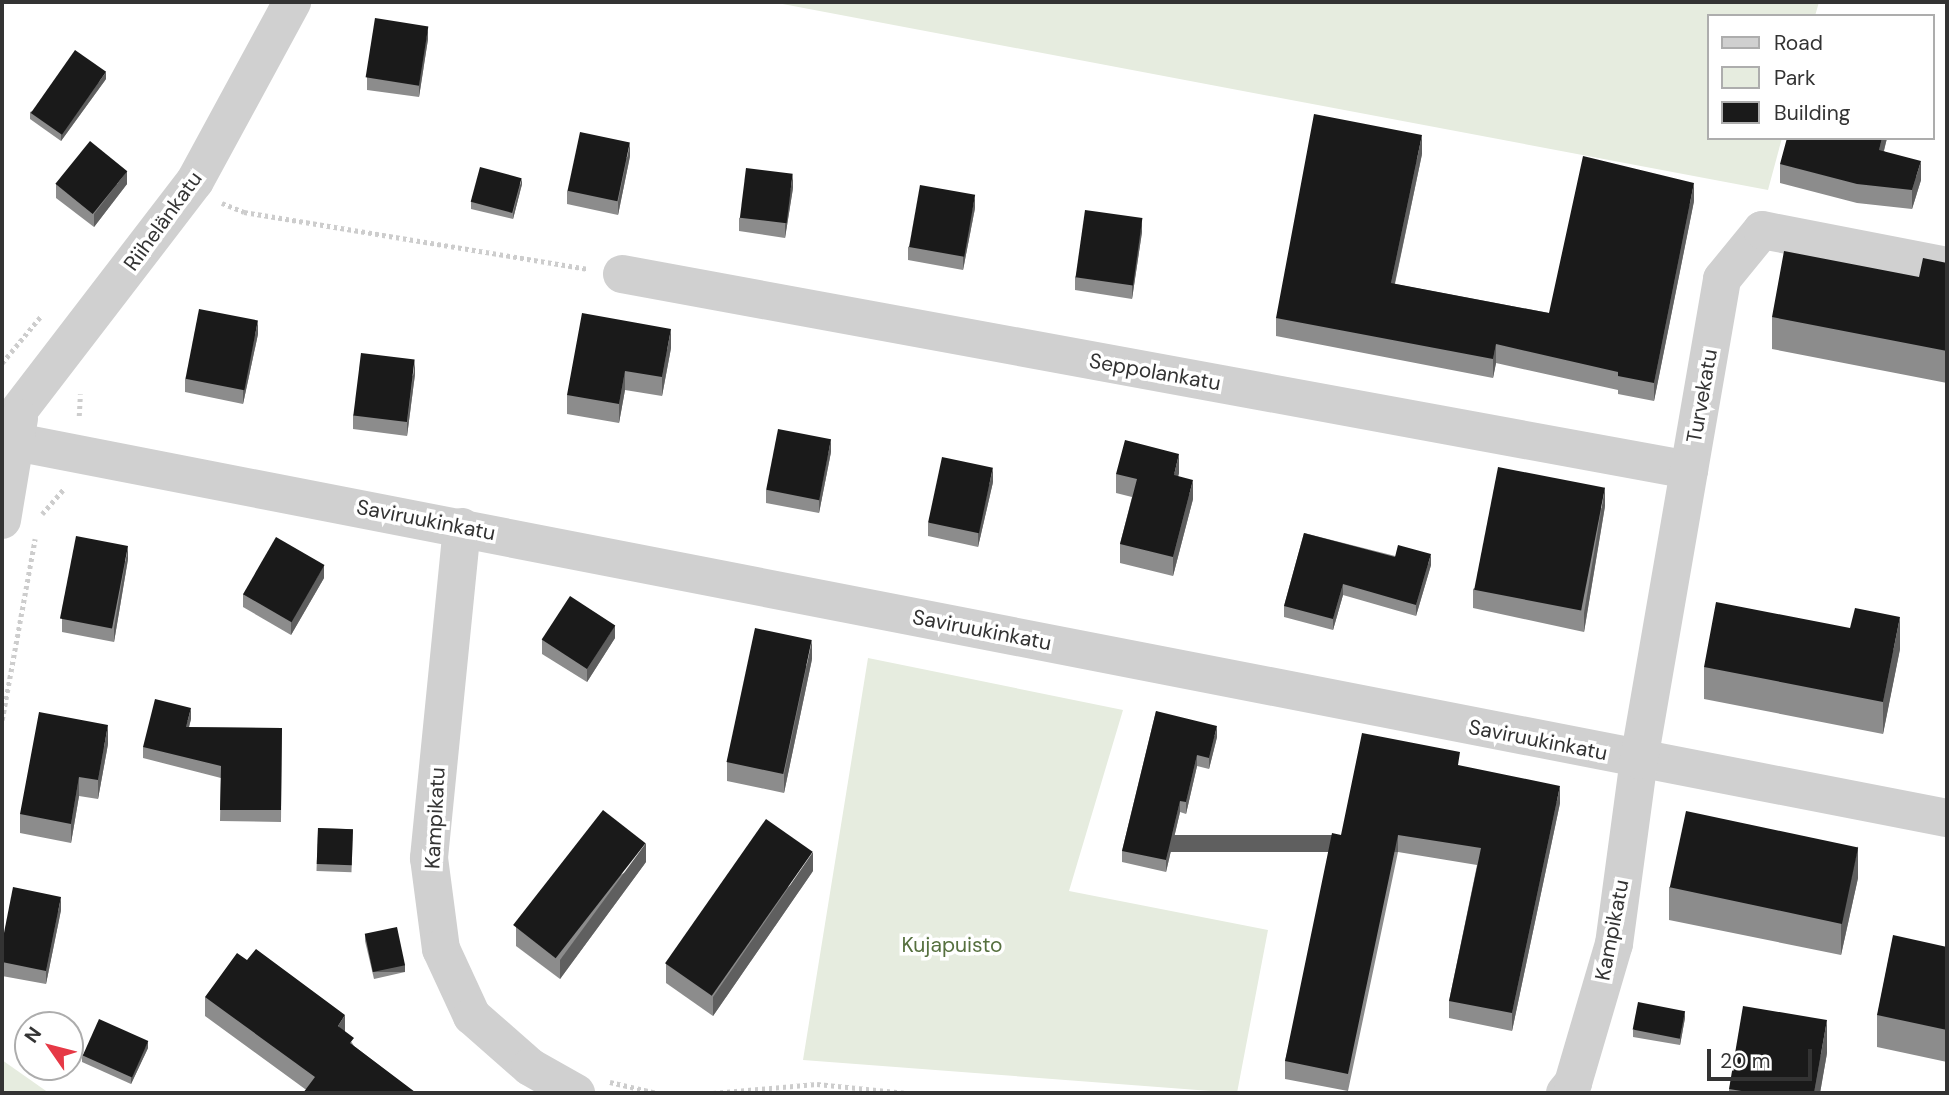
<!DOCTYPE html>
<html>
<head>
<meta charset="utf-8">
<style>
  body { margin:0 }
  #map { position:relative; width:1949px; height:1095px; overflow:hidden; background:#fff; font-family:"DM Sans",sans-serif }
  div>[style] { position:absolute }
  .green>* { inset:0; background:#e6ecdf }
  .path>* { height:4.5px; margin-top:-2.25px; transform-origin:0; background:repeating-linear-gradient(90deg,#cdcdcd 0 3.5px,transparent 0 7px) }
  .minor>* { height:38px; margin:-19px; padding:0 19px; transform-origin:19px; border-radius:19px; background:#d0d0d0 }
  .wall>* { inset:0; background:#8c8c8c; transform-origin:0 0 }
  .shaded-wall>* { inset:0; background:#5f5f5f; transform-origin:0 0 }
  .building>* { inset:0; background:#1a1a1a; transform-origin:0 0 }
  span { translate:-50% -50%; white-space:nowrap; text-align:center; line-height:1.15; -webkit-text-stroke:7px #fff; paint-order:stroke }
  .street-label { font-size:21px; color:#333 }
  .park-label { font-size:21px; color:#56703f }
  .frame { position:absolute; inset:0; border:4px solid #333; pointer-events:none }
  .legend { position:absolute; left:1707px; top:14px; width:228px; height:126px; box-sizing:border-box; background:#fff; border:2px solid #adadad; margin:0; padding:9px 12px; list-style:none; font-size:21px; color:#333 }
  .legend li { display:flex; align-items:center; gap:14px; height:35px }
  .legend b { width:35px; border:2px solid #adadad }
  .north { position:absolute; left:14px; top:1011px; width:70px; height:70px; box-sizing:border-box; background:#fff; border:2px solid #adadad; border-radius:50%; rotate:305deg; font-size:19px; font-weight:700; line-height:28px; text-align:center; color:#333 }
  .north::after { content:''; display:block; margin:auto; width:24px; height:32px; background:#e63946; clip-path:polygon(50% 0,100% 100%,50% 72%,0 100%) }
  .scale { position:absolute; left:1707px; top:1049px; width:105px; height:32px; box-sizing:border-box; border:4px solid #333; border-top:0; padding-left:9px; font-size:21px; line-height:24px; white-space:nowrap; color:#333; -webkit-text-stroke:5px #fff; paint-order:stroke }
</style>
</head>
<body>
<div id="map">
  <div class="green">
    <i style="clip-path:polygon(772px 2px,1819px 2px,1815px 16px,1709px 16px,1709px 138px,1782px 138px,1768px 190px)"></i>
    <i style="clip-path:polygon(868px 658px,1123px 710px,1069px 891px,1268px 930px,1237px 1093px,803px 1060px)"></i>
    <i style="clip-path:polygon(2px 1060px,49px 1093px,2px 1093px)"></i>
  </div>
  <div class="path">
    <i style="left:222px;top:203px;width:24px;rotate:22deg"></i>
    <i style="left:244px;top:212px;width:349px;rotate:9.4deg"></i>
    <i style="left:2px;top:363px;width:61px;rotate:-50.3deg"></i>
    <i style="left:79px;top:416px;width:22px;rotate:-87deg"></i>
    <i style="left:42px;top:514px;width:33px;rotate:-49deg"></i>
    <i style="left:2px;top:720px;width:184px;rotate:-79.7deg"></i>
    <i style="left:610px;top:1082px;width:48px;rotate:13.2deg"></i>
    <i style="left:713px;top:1093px;width:104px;rotate:-4.9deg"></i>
    <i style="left:817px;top:1084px;width:90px;rotate:5.7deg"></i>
  </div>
  <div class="minor">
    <i style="left:622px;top:274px;width:1085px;rotate:10.41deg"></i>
    <i style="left:20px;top:409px;width:287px;rotate:-52.5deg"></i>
    <i style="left:195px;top:181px;width:204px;rotate:-61.5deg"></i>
    <i style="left:16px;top:442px;width:1967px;rotate:11.02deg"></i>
    <i style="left:2px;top:520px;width:103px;rotate:-80.5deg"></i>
    <i style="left:462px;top:527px;width:333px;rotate:95.7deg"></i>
    <i style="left:429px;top:858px;width:92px;rotate:82.5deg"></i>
    <i style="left:441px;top:949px;width:74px;rotate:65.2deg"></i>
    <i style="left:472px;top:1016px;width:77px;rotate:41.3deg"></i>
    <i style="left:530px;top:1067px;width:53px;rotate:29.5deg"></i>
    <i style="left:1565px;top:1093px;width:13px;rotate:-51deg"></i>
    <i style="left:1573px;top:1083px;width:145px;rotate:-73.6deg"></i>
    <i style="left:1614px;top:944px;width:186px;rotate:-82.3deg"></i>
    <i style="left:1639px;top:760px;width:488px;rotate:-80.2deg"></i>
    <i style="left:1722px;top:279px;width:63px;rotate:-50.8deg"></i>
    <i style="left:1762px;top:230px;width:188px;rotate:11deg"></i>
  </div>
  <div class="wall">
    <i style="clip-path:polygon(428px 39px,419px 97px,367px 90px,367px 77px)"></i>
    <i style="clip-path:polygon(106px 79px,61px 141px,30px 119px,30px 112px)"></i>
    <i style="clip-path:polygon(1887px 138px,1884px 151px,1921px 180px,1912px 209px,1857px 203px,1780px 183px,1780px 164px)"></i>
    <i style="clip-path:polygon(1422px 154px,1395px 284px,1549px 313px,1694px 201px,1654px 401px,1618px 394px,1618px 390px,1496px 363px,1493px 378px,1276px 336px,1276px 318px)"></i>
    <i style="clip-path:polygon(630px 156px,618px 215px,567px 204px,567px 191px)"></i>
    <i style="clip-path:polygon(56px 184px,127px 184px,94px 227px,56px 198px)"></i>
    <i style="clip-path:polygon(522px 184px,513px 219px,471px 209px,471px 202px)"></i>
    <i style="clip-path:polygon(793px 188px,785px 238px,739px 231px,739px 218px)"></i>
    <i style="clip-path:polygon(975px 208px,963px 270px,908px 260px,908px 247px)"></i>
    <i style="clip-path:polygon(1142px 232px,1132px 299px,1075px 290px,1075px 277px)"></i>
    <i style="clip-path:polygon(1947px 263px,1947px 383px,1772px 349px,1772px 317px,1919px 277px)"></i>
    <i style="clip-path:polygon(258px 334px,243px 404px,185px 392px,185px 379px)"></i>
    <i style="clip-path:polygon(671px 348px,662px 396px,625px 390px,619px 423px,567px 414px,567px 395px)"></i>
    <i style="clip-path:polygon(415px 374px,407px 436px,353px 429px,353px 415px)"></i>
    <i style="clip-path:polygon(831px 452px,819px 513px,766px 503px,766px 490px)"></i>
    <i style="clip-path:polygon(1179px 473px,1178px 476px,1193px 499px,1173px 576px,1120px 563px,1120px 544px,1132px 497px,1116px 493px,1116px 474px)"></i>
    <i style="clip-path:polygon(993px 482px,978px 547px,928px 536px,928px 523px)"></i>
    <i style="clip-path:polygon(1605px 506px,1584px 632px,1473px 608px,1473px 589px)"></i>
    <i style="clip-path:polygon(1304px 533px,1431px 565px,1416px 616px,1343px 595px,1333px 630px,1284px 617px,1284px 606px)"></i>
    <i style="clip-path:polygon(128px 559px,114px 642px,62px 632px,62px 619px)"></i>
    <i style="clip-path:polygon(324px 578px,291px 635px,243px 607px,243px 594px)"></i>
    <i style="clip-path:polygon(615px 638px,587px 682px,542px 654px,542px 640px)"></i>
    <i style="clip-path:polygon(1900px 649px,1883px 734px,1704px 699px,1704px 667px)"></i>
    <i style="clip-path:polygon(812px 659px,784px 793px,727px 781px,727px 762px)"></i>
    <i style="clip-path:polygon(1156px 711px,1217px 737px,1209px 769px,1197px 766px,1186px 814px,1180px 812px,1166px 872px,1122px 862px,1122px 851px)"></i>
    <i style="clip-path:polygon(191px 719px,189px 727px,282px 728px,281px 822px,220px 821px,221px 778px,143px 758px,143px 747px)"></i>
    <i style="clip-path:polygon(108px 744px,98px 799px,79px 796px,71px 843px,20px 833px,20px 814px)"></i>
    <i style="clip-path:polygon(1460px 766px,1560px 803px,1512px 1031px,1449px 1018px,1449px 1001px,1477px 865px,1398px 852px,1348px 1091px,1285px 1079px,1285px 1061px,1341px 835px)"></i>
    <i style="left:318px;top:828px;width:35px;height:43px;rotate:2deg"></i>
    <i style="clip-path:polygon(646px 862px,560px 979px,516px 946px,516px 927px)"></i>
    <i style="clip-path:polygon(813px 871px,713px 1016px,666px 983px,666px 964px)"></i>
    <i style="clip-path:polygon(1858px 878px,1841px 955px,1669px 920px,1669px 887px)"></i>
    <i style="clip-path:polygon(61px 910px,46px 984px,2px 976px,2px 943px)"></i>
    <i style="clip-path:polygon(365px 934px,405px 972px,374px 979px,365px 941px)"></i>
    <i style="clip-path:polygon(1947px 947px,1947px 1062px,1877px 1047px,1877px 1015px)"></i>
    <i style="clip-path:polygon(205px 997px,345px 1032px,354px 1046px,415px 1093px,305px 1089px,205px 1016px)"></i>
    <i style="clip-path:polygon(1685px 1018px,1680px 1045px,1633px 1037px,1633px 1030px)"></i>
    <i style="clip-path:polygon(148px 1048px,131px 1084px,82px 1062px,82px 1055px)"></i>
    <i style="clip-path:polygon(1827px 1053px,1820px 1093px,1729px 1093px,1729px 1089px)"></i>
  </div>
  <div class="shaded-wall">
    <i style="clip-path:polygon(428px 26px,428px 39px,419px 97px,419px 84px)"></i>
    <i style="clip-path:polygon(106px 72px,106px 79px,61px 141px,61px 135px)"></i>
    <i style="clip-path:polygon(1422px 135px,1422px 154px,1391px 301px,1391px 283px)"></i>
    <i style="clip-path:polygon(1882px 138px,1887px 138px,1879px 169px,1879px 150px)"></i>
    <i style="clip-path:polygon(630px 143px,630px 156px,618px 215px,618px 202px)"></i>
    <i style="clip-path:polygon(1921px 161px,1921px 180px,1912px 209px,1912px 190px)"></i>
    <i style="clip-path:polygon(127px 171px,127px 184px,94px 227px,94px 214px)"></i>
    <i style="clip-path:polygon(793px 174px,793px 188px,785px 238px,785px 225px)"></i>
    <i style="clip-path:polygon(522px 178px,522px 184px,513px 219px,513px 213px)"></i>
    <i style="clip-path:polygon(1694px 183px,1694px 201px,1654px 401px,1654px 383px)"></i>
    <i style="clip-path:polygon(975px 195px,975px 208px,963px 270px,963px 257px)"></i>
    <i style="clip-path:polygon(1142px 218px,1142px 232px,1132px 299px,1132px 286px)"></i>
    <i style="clip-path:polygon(258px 321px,258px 334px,243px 404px,243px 390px)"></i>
    <i style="clip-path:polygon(671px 329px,671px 348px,662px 396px,662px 377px)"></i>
    <i style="clip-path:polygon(1496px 344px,1496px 363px,1493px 378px,1493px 359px)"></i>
    <i style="clip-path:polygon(415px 360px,415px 374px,407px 436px,407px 423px)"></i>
    <i style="clip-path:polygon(625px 371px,625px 390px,619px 423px,619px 404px)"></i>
    <i style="clip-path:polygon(831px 439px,831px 452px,819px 513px,819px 500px)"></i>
    <i style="clip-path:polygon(1179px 454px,1179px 473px,1174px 494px,1174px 475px)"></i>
    <i style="clip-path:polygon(993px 468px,993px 482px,978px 547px,978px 534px)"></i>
    <i style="clip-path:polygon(1193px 480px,1193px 499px,1173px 576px,1173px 557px)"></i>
    <i style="clip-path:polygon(1605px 487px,1605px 506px,1584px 632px,1584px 613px)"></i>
    <i style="clip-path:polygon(128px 546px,128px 559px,114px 642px,114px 628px)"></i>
    <i style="clip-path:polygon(1431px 554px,1431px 565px,1416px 616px,1416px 605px)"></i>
    <i style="clip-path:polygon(324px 565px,324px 578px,291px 635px,291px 622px)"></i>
    <i style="clip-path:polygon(1343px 584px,1343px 595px,1333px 630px,1333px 619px)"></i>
    <i style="clip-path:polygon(1900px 617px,1900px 649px,1883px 734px,1883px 702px)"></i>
    <i style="clip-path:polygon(615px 625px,615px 638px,587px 682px,587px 669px)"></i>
    <i style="clip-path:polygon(812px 640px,812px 659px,784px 793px,784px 774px)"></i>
    <i style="clip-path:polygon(191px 708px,191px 719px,186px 738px,186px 727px)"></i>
    <i style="clip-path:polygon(108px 725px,108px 744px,98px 799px,98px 780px)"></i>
    <i style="clip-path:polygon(1217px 726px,1217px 737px,1209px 769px,1209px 758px)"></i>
    <i style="clip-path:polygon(1197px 755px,1197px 766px,1186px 814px,1186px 802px)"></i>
    <i style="clip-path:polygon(79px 777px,79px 796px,71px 843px,71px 824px)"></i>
    <i style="clip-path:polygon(1560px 786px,1560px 803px,1512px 1031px,1512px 1013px)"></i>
    <i style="clip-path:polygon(1180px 801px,1180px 812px,1166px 872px,1166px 860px)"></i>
    <i style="left:1398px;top:835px;width:17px;height:244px;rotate:90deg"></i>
    <i style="clip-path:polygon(646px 843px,646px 862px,560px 979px,560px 960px)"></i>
    <i style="clip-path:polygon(1858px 846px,1858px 878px,1841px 955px,1841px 923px)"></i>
    <i style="clip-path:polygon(813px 852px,813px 871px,713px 1016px,713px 997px)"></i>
    <i style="clip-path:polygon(61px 897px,61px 910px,46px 984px,46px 971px)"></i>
    <i style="left:405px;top:965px;width:7px;height:32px;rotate:90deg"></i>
    <i style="clip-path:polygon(1685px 1011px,1685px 1018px,1680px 1045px,1680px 1038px)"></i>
    <i style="clip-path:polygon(345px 1015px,345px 1034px,338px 1026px)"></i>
    <i style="clip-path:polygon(1827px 1020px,1827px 1053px,1820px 1093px,1814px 1093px)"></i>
    <i style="clip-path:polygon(148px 1041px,148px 1048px,131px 1084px,131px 1078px)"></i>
  </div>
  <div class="building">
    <i style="left:375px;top:18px;width:54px;height:60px;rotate:9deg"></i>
    <i style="left:75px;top:50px;width:38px;height:77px;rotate:35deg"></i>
    <i style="clip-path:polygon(1314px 114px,1422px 135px,1391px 283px,1549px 313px,1583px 156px,1694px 183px,1654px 383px,1618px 376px,1618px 372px,1496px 344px,1493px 359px,1276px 318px)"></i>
    <i style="left:580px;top:132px;width:51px;height:60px;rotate:12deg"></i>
    <i style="clip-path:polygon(1787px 138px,1882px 138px,1879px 150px,1921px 161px,1912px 190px,1857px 184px,1780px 164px)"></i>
    <i style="left:90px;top:141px;width:48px;height:55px;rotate:39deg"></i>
    <i style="left:480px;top:167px;width:43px;height:36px;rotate:15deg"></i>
    <i style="left:746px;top:168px;width:47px;height:50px;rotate:7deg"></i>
    <i style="left:920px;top:185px;width:56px;height:63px;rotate:10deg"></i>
    <i style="left:1085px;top:210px;width:58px;height:68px;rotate:8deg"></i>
    <i style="clip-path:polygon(1784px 251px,1919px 277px,1923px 258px,1947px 263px,1947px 351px,1772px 317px)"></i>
    <i style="left:199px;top:309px;width:60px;height:71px;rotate:11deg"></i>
    <i style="clip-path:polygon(582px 313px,671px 329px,662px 377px,625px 371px,619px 404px,567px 395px)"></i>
    <i style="left:361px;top:353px;width:54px;height:63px;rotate:7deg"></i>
    <i style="left:778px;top:429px;width:54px;height:62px;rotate:11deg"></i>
    <i style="clip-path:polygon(1125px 440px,1179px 454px,1174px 475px,1193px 480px,1173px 557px,1120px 544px,1137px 479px,1116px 474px)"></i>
    <i style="left:942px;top:457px;width:52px;height:67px;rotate:12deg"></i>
    <i style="left:1498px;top:467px;width:109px;height:125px;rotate:11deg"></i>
    <i style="clip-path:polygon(1304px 533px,1395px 557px,1398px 545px,1431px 554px,1416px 605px,1343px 584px,1333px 619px,1284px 606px)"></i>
    <i style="left:76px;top:536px;width:53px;height:84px;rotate:11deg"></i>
    <i style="left:276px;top:537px;width:56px;height:66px;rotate:30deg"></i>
    <i style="left:570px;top:596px;width:54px;height:52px;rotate:33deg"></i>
    <i style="clip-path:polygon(1716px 602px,1850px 628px,1855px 608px,1900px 617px,1883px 702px,1704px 667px)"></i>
    <i style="left:755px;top:628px;width:58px;height:137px;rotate:12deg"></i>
    <i style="clip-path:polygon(155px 699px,191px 708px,186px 727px,282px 728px,281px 810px,220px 810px,221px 766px,143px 747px)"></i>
    <i style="clip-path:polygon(1156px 711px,1217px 726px,1209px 758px,1197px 755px,1186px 802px,1180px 801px,1166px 860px,1122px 851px)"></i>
    <i style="clip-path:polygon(39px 712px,108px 725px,98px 780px,79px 777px,71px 824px,20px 814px)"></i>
    <i style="clip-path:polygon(1362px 733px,1460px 752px,1458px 765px,1560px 786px,1512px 1013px,1449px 1001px,1481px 848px,1398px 835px,1348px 1074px,1285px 1061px,1332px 833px,1341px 835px)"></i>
    <i style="left:603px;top:810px;width:54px;height:146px;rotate:38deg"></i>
    <i style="left:1686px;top:811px;width:176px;height:78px;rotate:12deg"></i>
    <i style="left:766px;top:819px;width:57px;height:176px;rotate:35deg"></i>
    <i style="left:318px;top:828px;width:35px;height:36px;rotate:2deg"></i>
    <i style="clip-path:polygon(13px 887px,61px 897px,46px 971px,2px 962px,2px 943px)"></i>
    <i style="left:397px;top:927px;width:39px;height:33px;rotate:78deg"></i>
    <i style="clip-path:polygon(1893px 935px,1947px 947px,1947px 1030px,1877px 1015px)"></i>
    <i style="clip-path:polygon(256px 949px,345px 1015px,338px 1026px,354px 1038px,350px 1043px,415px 1092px,414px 1093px,303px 1093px,315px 1077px,205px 997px,237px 953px,247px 960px)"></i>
    <i style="left:1638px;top:1002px;width:48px;height:28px;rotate:11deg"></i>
    <i style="clip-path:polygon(1743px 1006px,1827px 1020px,1814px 1093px,1754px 1093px,1729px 1089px)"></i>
    <i style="left:99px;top:1019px;width:54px;height:40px;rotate:24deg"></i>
  </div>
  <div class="street-label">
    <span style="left:163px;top:221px;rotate:-54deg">Riihelänkatu</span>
    <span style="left:1155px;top:372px;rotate:10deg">Seppolankatu</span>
    <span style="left:1702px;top:396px;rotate:-80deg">Turvekatu</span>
    <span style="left:426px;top:520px;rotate:11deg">Saviruukinkatu</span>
    <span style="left:982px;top:630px;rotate:11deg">Saviruukinkatu</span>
    <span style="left:1538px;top:740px;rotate:11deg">Saviruukinkatu</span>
    <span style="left:435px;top:818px;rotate:-87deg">Kampikatu</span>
    <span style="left:1612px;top:930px;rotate:-79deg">Kampikatu</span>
  </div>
  <div class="park-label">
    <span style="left:952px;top:945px">Kujapuisto</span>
  </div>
  <div class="frame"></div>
  <ul class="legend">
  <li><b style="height:9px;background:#d0d0d0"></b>Road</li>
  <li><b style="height:19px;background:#e6ecdf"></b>Park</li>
  <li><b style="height:19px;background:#1a1a1a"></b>Building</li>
  </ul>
  <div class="north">N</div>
  <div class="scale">20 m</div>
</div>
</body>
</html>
